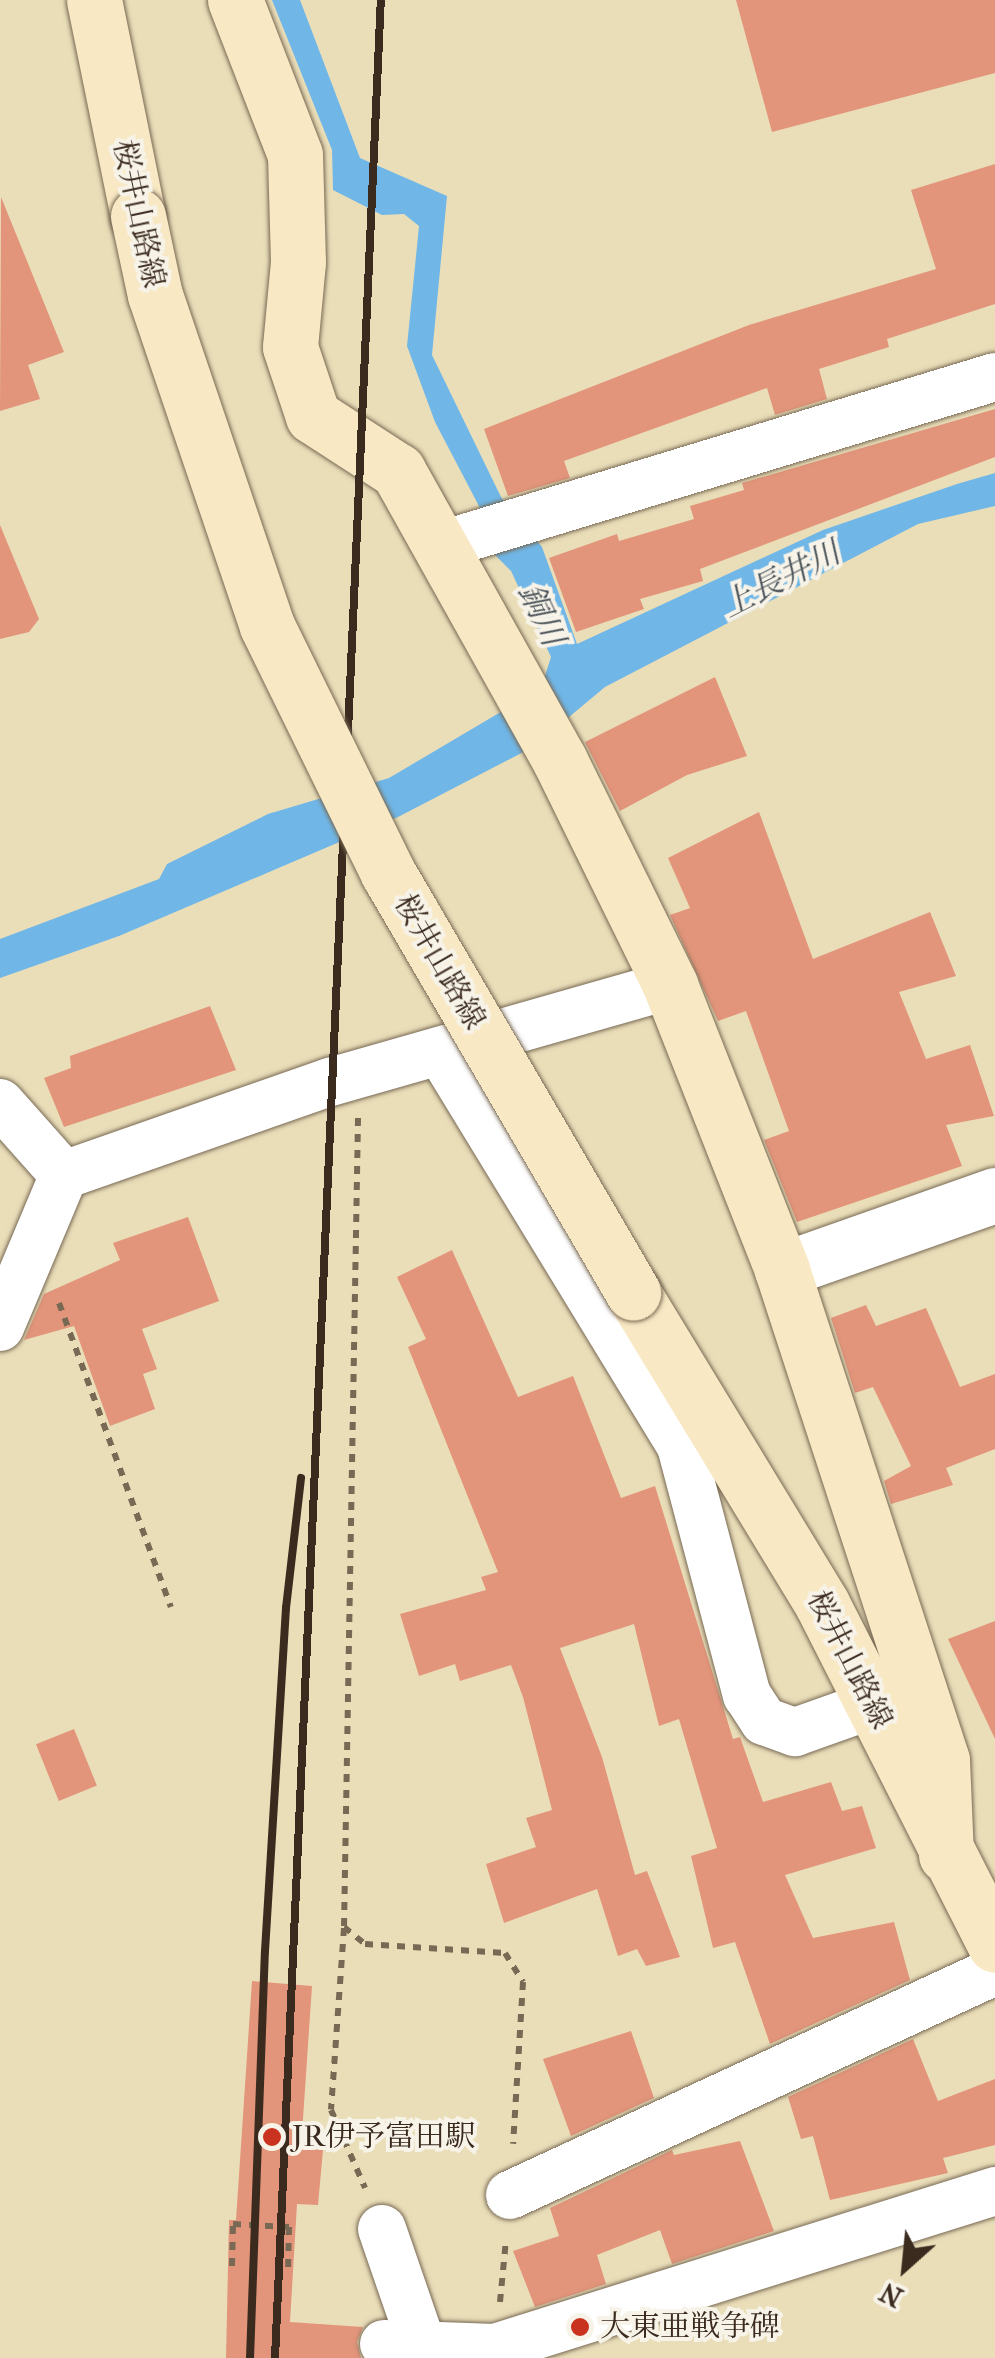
<!DOCTYPE html>
<html>
<head>
<meta charset="utf-8">
<style>
  body { margin:0 }
  #map { position:relative; width:995px; height:2358px; overflow:hidden; background:#eadeb9; font-family:"IM FELL French Canon","Noto Serif JP",serif }
  div>[style] { position:absolute }
  .water>* { inset:0; background:#70b7e7 }
  .building>* { inset:0; background:#e2957b; transform-origin:0 0 }
  .path>* { height:6px; margin-top:-3px; transform-origin:0; background:repeating-linear-gradient(90deg,#786954 0 8px,transparent 0 16px) }
  .roads { filter:drop-shadow(0 0 2px #786954) drop-shadow(0 0 2px #786954) }
  .minor>* { height:48px; margin:-24px; padding:0 24px; transform-origin:24px; border-radius:24px; background:#fff }
  .tertiary>* { height:55px; margin:-27.5px; padding:0 27.5px; transform-origin:27.5px; border-radius:27.5px; background:#fff }
  .secondary>* { height:55px; margin:-27.5px; padding:0 27.5px; transform-origin:27.5px; border-radius:27.5px; background:#f8e8c3 }
  .rail>* { height:8px; margin:-4px; padding:0 4px; transform-origin:4px; border-radius:4px; background:#3b2a1e }
  .bridges { filter:drop-shadow(0 0 2px #786954) drop-shadow(0 0 2px #786954) }
  .secondary-bridge>* { height:55px; margin:-27.5px; padding:0 27.5px; transform-origin:27.5px; border-radius:27.5px; background:#f8e8c3 }
  .dots>* { width:28px; height:28px; translate:-50% -50%; box-sizing:border-box; border:5px solid #f7f3e8; border-radius:50% }
  span { translate:-50% -50%; white-space:nowrap; text-align:center; line-height:1.15; -webkit-text-stroke:8px #f7f3e8; paint-order:stroke }
  .street-label { font-size:30px; color:#3b2a1e }
  .poi-label { font-size:30px; color:#3b2a1e }
  .left { translate:0 -50%; text-align:left }
  .water-label { font-size:32px; color:#4b545a; font-style:italic }
  .north { position:absolute; left:855px; top:2218px; width:100px; height:100px; -webkit-text-stroke:8px #f7f3e8; paint-order:stroke; rotate:207deg; font-size:28px; font-weight:700; line-height:40px; text-align:center; color:#3b2a1e }
  .north::after { content:''; display:block; margin:auto; width:35px; height:45px; background:#3b2a1e; clip-path:polygon(50% 0,100% 100%,50% 72%,0 100%) }
</style>
</head>
<body>
<div id="map">
  <div class="water">
    <i style="clip-path:polygon(272px 0,300px 0,360px 158px,447px 196px,432px 355px,501px 497px,542px 547px,577px 644px,823px 530px,957px 484px,995px 473px,995px 506px,918px 524px,605px 687px,533px 747px,398px 817px,119px 936px,0 978px,0 939px,159px 879px,167px 864px,268px 814px,389px 778px,516px 703px,544px 679px,551px 657px,511px 571px,488px 548px,481px 510px,435px 422px,407px 346px,419px 226px,404px 214px,382px 215px,333px 190px,332px 150px)"></i>
  </div>
  <div class="building">
    <i style="clip-path:polygon(736px 0,995px 0,995px 73px,772px 132px)"></i>
    <i style="clip-path:polygon(995px 164px,995px 304px,887px 339px,889px 347px,819px 369px,827px 399px,775px 415px,767px 388px,564px 461px,570px 478px,508px 496px,484px 429px,749px 325px,936px 269px,911px 190px)"></i>
    <i style="clip-path:polygon(1px 197px,64px 352px,28px 365px,40px 399px,0 411px)"></i>
    <i style="clip-path:polygon(995px 409px,995px 457px,700px 569px,703px 581px,640px 599px,644px 609px,576px 632px,549px 558px,617px 534px,619px 541px,694px 519px,690px 506px,744px 490px,742px 483px)"></i>
    <i style="clip-path:polygon(0 525px,39px 619px,29px 632px,0 639px)"></i>
    <i style="clip-path:polygon(715px 677px,747px 756px,687px 775px,620px 811px,585px 742px)"></i>
    <i style="clip-path:polygon(759px 812px,813px 959px,930px 912px,956px 976px,899px 992px,926px 1059px,970px 1045px,994px 1116px,946px 1125px,962px 1166px,797px 1222px,764px 1140px,789px 1131px,746px 1011px,718px 1021px,670px 915px,690px 908px,668px 858px)"></i>
    <i style="clip-path:polygon(210px 1006px,236px 1070px,64px 1127px,44px 1078px,71px 1068px,70px 1056px)"></i>
    <i style="clip-path:polygon(188px 1217px,219px 1301px,142px 1329px,157px 1369px,143px 1374px,155px 1409px,110px 1426px,74px 1326px,24px 1340px,44px 1294px,120px 1260px,113px 1243px)"></i>
    <i style="clip-path:polygon(452px 1250px,518px 1397px,573px 1376px,621px 1498px,655px 1486px,733px 1739px,740px 1737px,763px 1802px,831px 1782px,842px 1811px,862px 1806px,876px 1848px,785px 1875px,813px 1938px,894px 1922px,910px 1980px,770px 2044px,735px 1942px,713px 1948px,691px 1856px,717px 1848px,679px 1719px,659px 1726px,634px 1624px,560px 1648px,602px 1757px,635px 1875px,647px 1871px,680px 1957px,646px 1966px,637px 1949px,618px 1956px,597px 1889px,504px 1923px,486px 1864px,536px 1847px,526px 1818px,552px 1810px,523px 1697px,511px 1665px,460px 1681px,455px 1664px,419px 1676px,400px 1614px,486px 1590px,481px 1577px,498px 1572px,408px 1347px,426px 1339px,397px 1277px)"></i>
    <i style="clip-path:polygon(866px 1305px,876px 1326px,926px 1308px,960px 1387px,995px 1374px,995px 1449px,946px 1468px,953px 1485px,891px 1504px,884px 1481px,911px 1466px,873px 1387px,855px 1393px,831px 1318px)"></i>
    <i style="clip-path:polygon(995px 1621px,995px 1739px,948px 1639px)"></i>
    <i style="left:74px;top:1729px;width:61px;height:41px;rotate:68deg"></i>
    <i style="clip-path:polygon(252px 1981px,312px 1986px,301px 2148px,323px 2150px,318px 2205px,297px 2204px,290px 2322px,363px 2327px,357px 2342px,361px 2358px,226px 2358px,229px 2220px,236px 2220px)"></i>
    <i style="clip-path:polygon(631px 2031px,654px 2098px,571px 2136px,543px 2059px)"></i>
    <i style="clip-path:polygon(913px 2039px,938px 2101px,995px 2079px,995px 2145px,943px 2158px,948px 2173px,830px 2200px,813px 2136px,801px 2139px,788px 2097px)"></i>
    <i style="clip-path:polygon(740px 2141px,774px 2231px,672px 2264px,660px 2230px,597px 2255px,606px 2284px,535px 2307px,513px 2251px,559px 2236px,550px 2208px,672px 2150px,674px 2155px)"></i>
  </div>
  <div class="path">
    <i style="left:358px;top:1118px;width:809px;rotate:90.99deg"></i>
    <i style="left:344px;top:1927px;width:27px;rotate:39deg"></i>
    <i style="left:365px;top:1944px;width:140px;rotate:3.7deg"></i>
    <i style="left:505px;top:1953px;width:34px;rotate:58deg"></i>
    <i style="left:523px;top:1982px;width:162px;rotate:93.5deg"></i>
    <i style="left:59px;top:1303px;width:324px;rotate:69.8deg"></i>
    <i style="left:344px;top:1928px;width:182px;rotate:94.1deg"></i>
    <i style="left:331px;top:2110px;width:85px;rotate:66.4deg"></i>
    <i style="left:232px;top:2266px;width:42px;rotate:-88.6deg"></i>
    <i style="left:233px;top:2224px;width:56px;rotate:3.1deg"></i>
    <i style="left:289px;top:2227px;width:44px;rotate:91.3deg"></i>
    <i style="left:500px;top:2302px;width:62px;rotate:-84.5deg"></i>
  </div>
  <div class="roads">
    <div class="minor">
      <i style="left:439px;top:546px;width:581px;rotate:-16.91deg"></i>
      <i style="left:440px;top:1051px;width:463px;rotate:58.6deg"></i>
      <i style="left:681px;top:1446px;width:258px;rotate:75.2deg"></i>
      <i style="left:747px;top:1695px;width:31px;rotate:57deg"></i>
      <i style="left:764px;top:1721px;width:33px;rotate:20deg"></i>
      <i style="left:795px;top:1732px;width:81px;rotate:-19.6deg"></i>
      <i style="left:0;top:1103px;width:96px;rotate:48.4deg"></i>
      <i style="left:0;top:1327px;width:165px;rotate:-67.2deg"></i>
      <i style="left:64px;top:1175px;width:282px;rotate:-19.3deg"></i>
      <i style="left:330px;top:1082px;width:354px;rotate:-15.9deg"></i>
      <i style="left:510px;top:2195px;width:534px;rotate:-24.79deg"></i>
      <i style="left:382px;top:2229px;width:123px;rotate:71deg"></i>
      <i style="left:422px;top:2345px;width:17px;rotate:130deg"></i>
      <i style="left:384px;top:2344px;width:111px;rotate:2.1deg"></i>
      <i style="left:495px;top:2348px;width:524px;rotate:-17.43deg"></i>
    </div>
    <div class="tertiary">
      <i style="left:782px;top:1270px;width:226px;rotate:-19.4deg"></i>
    </div>
    <div class="secondary">
      <i style="left:94px;top:0;width:220px;rotate:78.5deg"></i>
      <i style="left:235px;top:0;width:166px;rotate:68.8deg"></i>
      <i style="left:295px;top:155px;width:107px;rotate:88.4deg"></i>
      <i style="left:298px;top:262px;width:85px;rotate:95.4deg"></i>
      <i style="left:290px;top:347px;width:73px;rotate:71.6deg"></i>
      <i style="left:313px;top:416px;width:101px;rotate:32.9deg"></i>
      <i style="left:398px;top:471px;width:332px;rotate:60.8deg"></i>
      <i style="left:560px;top:761px;width:250px;rotate:63.8deg"></i>
      <i style="left:670px;top:985px;width:306px;rotate:68.5deg"></i>
      <i style="left:782px;top:1270px;width:515px;rotate:71.92deg"></i>
      <i style="left:942px;top:1760px;width:95px;rotate:87.6deg"></i>
      <i style="left:633px;top:1293px;width:364px;rotate:58.7deg"></i>
      <i style="left:822px;top:1604px;width:382px;rotate:63.1deg"></i>
    </div>
  </div>
  <div class="rail">
    <i style="left:250px;top:2358px;width:407px;rotate:-87.9deg"></i>
    <i style="left:265px;top:1951px;width:344px;rotate:-86.5deg"></i>
    <i style="left:286px;top:1608px;width:131px;rotate:-83.4deg"></i>
    <i style="left:275px;top:2358px;width:2360px;rotate:-87.43deg"></i>
  </div>
  <div class="bridges">
    <div class="secondary-bridge">
      <i style="left:138px;top:216px;width:81px;rotate:77.9deg"></i>
      <i style="left:155px;top:295px;width:349px;rotate:71.3deg"></i>
      <i style="left:267px;top:626px;width:275px;rotate:63.9deg"></i>
      <i style="left:388px;top:873px;width:486px;rotate:59.7deg"></i>
    </div>
  </div>
  <div class="dots">
    <i style="left:272px;top:2137px;background:#c8321e"></i>
    <i style="left:580px;top:2327px;background:#c8321e"></i>
  </div>
  <div class="street-label">
    <span style="left:138px;top:214px;rotate:78deg">桜井山路線</span>
    <span style="left:439px;top:962px;rotate:60deg">桜井山路線</span>
    <span style="left:849px;top:1660px;rotate:63deg">桜井山路線</span>
  </div>
  <div class="poi-label">
    <span class="left" style="left:292px;top:2137px">JR伊予富田駅</span>
    <span class="left" style="left:600px;top:2327px">大東亜戦争碑</span>
  </div>
  <div class="water-label">
    <span style="left:781px;top:580px;rotate:-27deg">上長井川</span>
    <span style="left:541px;top:615px;rotate:65deg">銅川</span>
  </div>
  <div class="north">N</div>
</div>
</body>
</html>
